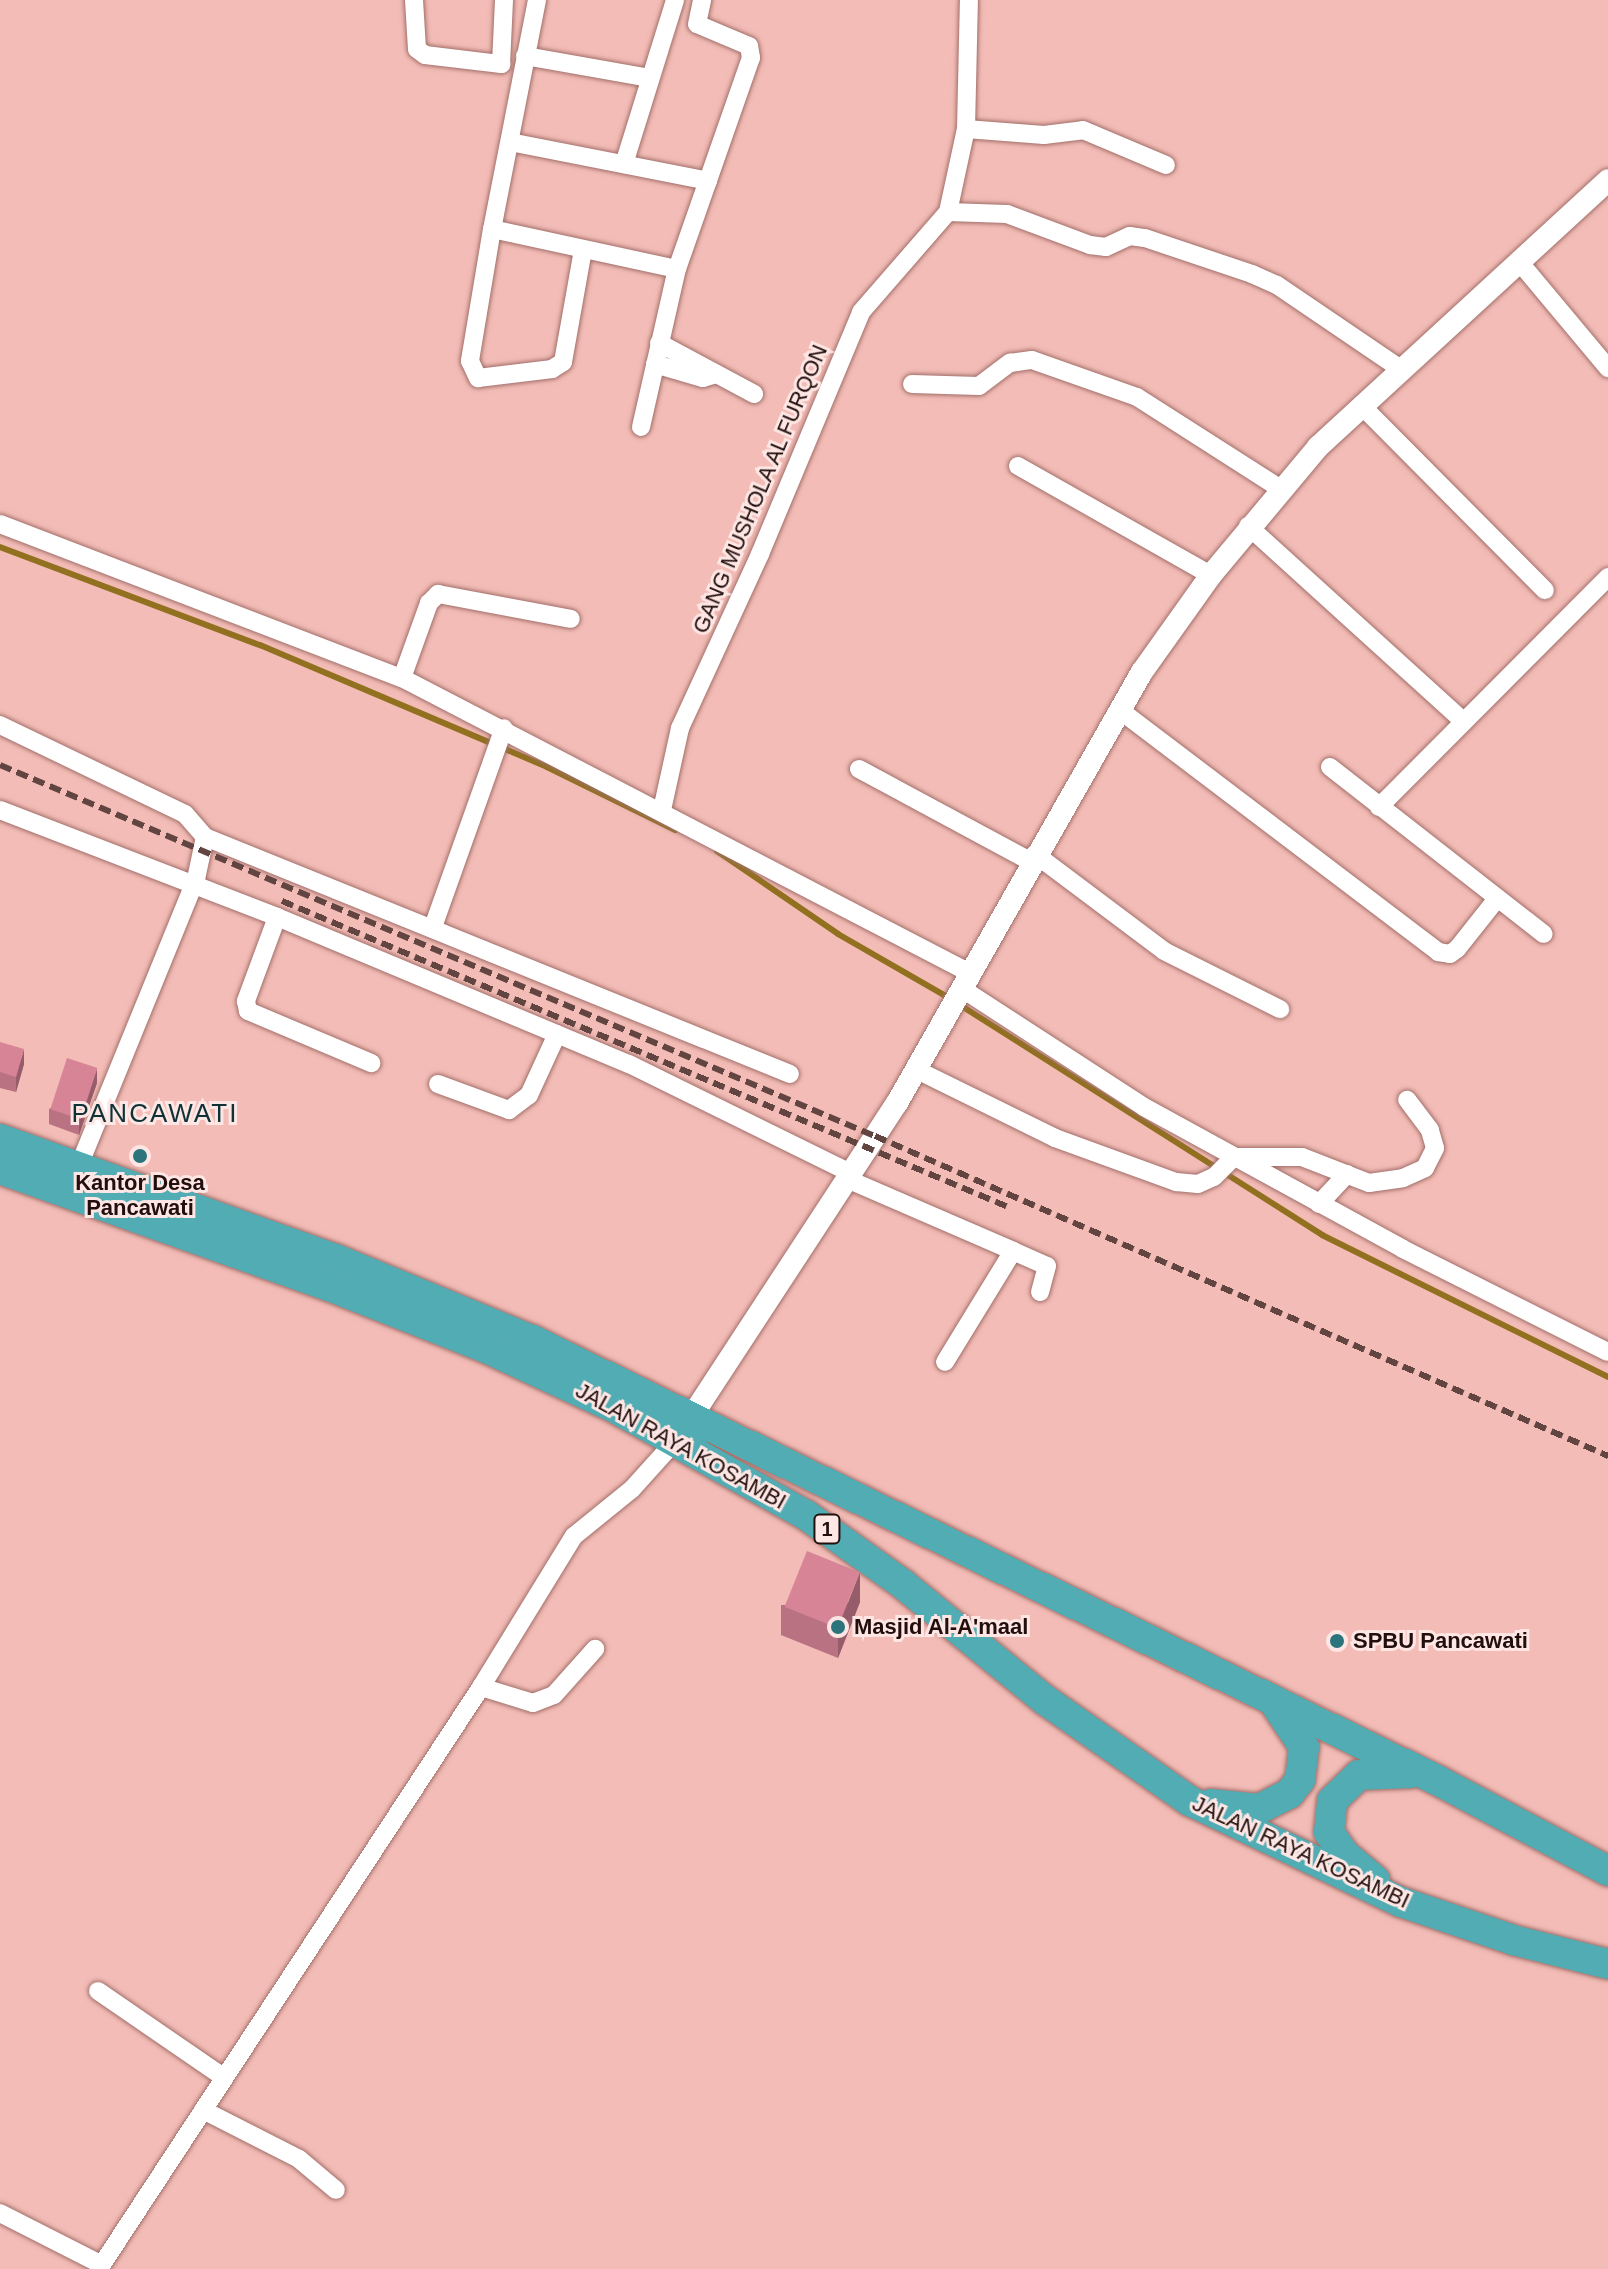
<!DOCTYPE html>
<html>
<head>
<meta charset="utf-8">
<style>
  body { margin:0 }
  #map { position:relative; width:1608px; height:2269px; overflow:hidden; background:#f3bcb6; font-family:Helvetica,sans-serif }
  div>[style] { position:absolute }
  .stream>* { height:6px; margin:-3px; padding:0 3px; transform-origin:3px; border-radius:3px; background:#91701f }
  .roads { filter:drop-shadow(0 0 2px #a26f6a) drop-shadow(0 0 2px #a26f6a) }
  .minor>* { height:18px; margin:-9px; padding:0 9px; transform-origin:9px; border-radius:9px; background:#fff }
  .tertiary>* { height:22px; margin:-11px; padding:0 11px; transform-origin:11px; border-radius:11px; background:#fff }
  .trunk>* { height:30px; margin:-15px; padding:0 15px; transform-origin:15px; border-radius:15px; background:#52acb4 }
  .rail>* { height:6px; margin-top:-3px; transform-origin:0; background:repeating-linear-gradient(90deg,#624441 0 12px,transparent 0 18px) }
  .wall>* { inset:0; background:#b97282 }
  .shaded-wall>* { inset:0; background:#965c6a }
  .building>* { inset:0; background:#d78497; transform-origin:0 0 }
  .dots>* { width:22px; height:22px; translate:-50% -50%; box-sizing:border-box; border:4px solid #fde6e3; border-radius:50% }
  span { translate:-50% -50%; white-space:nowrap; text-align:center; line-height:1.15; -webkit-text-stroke:6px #fde6e3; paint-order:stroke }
  .shield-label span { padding:2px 6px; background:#fde6e3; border:2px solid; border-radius:6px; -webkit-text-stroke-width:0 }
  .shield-label { font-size:20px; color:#220f0d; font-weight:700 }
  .street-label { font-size:22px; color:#220f0d }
  .poi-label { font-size:22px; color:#220f0d; font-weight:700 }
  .left { translate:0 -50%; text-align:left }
  .quarter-label { font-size:26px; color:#0f3236; letter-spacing:2px }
</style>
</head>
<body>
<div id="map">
  <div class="stream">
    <i style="left:0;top:547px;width:278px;rotate:20.7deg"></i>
    <i style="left:260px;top:645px;width:312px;rotate:23deg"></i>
    <i style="left:547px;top:767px;width:143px;rotate:26.2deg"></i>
    <i style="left:717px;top:851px;width:147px;rotate:34.4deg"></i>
    <i style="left:838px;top:934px;width:130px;rotate:29.9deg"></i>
    <i style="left:960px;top:1005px;width:429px;rotate:32.4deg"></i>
    <i style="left:1322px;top:1235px;width:319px;rotate:26.4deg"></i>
  </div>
  <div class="roads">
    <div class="minor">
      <i style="left:414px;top:0;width:49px;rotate:86.5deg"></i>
      <i style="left:417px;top:49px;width:10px;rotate:37deg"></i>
      <i style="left:425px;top:55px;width:77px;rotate:6.8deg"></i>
      <i style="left:501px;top:64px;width:64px;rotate:-87.3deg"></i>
      <i style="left:537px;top:0;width:233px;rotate:101.1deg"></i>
      <i style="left:492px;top:229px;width:189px;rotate:12.2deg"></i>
      <i style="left:525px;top:56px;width:127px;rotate:10deg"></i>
      <i style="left:966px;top:129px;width:78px;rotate:4.4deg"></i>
      <i style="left:1044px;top:135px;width:39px;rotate:-7deg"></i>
      <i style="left:1083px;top:130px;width:90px;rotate:22.9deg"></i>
      <i style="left:510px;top:142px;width:202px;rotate:11.1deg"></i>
      <i style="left:624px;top:164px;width:172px;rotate:-72.7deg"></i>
      <i style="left:948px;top:212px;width:59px;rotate:1.9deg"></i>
      <i style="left:1007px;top:214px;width:89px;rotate:20.5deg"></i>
      <i style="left:1090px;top:245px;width:16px;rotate:7deg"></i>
      <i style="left:1106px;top:247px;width:26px;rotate:-25deg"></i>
      <i style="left:1130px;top:236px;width:15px;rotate:8deg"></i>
      <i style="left:1145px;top:238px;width:113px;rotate:18.6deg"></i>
      <i style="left:1252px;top:274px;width:27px;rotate:24deg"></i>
      <i style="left:1277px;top:285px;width:148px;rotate:34.2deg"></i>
      <i style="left:492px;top:229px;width:134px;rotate:99.5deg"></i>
      <i style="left:470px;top:361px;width:19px;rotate:65deg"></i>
      <i style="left:478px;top:378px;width:75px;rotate:-6.9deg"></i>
      <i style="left:552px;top:369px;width:13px;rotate:-32deg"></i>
      <i style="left:563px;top:362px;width:114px;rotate:-79.9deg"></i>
      <i style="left:1521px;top:264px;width:136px;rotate:50.1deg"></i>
      <i style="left:659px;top:343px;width:108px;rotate:28.2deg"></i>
      <i style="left:655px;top:364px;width:50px;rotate:16.3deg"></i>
      <i style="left:703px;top:378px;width:10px;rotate:-17deg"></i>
      <i style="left:912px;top:384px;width:67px;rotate:1.7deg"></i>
      <i style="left:979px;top:386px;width:39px;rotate:-37deg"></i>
      <i style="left:1010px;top:363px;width:22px;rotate:-8deg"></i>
      <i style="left:1032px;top:360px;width:111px;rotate:19.4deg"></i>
      <i style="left:1137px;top:397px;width:171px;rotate:32.6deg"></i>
      <i style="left:1361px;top:405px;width:261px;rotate:45.2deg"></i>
      <i style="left:641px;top:427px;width:162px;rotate:-77.2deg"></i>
      <i style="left:677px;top:269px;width:224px;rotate:-70.7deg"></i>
      <i style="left:751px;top:58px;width:12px;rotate:-99deg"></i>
      <i style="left:749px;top:46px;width:56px;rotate:-157.1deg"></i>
      <i style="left:697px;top:24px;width:25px;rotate:-78deg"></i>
      <i style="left:1018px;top:466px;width:222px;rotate:29.5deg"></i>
      <i style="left:0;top:524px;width:430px;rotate:21deg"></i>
      <i style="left:402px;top:678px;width:640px;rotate:27.45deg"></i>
      <i style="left:1248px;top:526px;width:289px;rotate:42.2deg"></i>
      <i style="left:402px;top:678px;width:80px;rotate:-70.2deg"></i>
      <i style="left:429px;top:603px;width:13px;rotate:-45deg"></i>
      <i style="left:438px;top:594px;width:135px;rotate:10.6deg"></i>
      <i style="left:1121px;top:711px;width:398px;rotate:37.2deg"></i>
      <i style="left:1438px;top:952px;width:12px;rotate:9deg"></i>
      <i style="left:1450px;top:954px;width:9px;rotate:-36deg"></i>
      <i style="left:1457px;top:949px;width:63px;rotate:-51.5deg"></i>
      <i style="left:0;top:725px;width:205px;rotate:25.7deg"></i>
      <i style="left:185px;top:814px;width:30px;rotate:49deg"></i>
      <i style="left:205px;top:837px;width:43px;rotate:102.1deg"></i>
      <i style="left:196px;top:879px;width:310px;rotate:112.2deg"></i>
      <i style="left:1330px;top:767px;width:271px;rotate:38deg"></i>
      <i style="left:859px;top:769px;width:194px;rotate:28.3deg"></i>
      <i style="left:1379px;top:807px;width:325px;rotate:-45.1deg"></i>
      <i style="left:0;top:810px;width:297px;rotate:21.1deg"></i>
      <i style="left:277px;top:917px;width:381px;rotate:22.7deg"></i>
      <i style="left:629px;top:1064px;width:247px;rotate:26.2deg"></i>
      <i style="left:662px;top:810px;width:84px;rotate:-77.6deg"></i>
      <i style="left:680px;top:728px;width:192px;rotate:-65.3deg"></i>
      <i style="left:760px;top:554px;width:262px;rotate:-67.3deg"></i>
      <i style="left:861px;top:312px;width:133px;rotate:-49deg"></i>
      <i style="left:948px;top:212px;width:85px;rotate:-77.8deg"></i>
      <i style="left:966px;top:129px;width:129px;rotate:-88.7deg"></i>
      <i style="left:205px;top:837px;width:631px;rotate:22.05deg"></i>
      <i style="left:1035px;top:854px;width:161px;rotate:36.9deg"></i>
      <i style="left:1164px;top:951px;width:130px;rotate:26.6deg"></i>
      <i style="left:277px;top:917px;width:90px;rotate:110.3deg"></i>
      <i style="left:246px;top:1001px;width:10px;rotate:79deg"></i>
      <i style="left:248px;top:1011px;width:134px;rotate:22.9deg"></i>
      <i style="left:433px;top:927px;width:211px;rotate:-70.4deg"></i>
      <i style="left:961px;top:988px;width:218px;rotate:33deg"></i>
      <i style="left:1144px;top:1107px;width:295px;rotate:28.7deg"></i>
      <i style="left:1403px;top:1249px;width:229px;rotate:26.7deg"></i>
      <i style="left:915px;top:1069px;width:156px;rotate:26.2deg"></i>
      <i style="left:1055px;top:1138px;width:129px;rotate:20deg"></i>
      <i style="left:1176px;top:1182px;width:22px;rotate:5deg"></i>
      <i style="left:1198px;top:1184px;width:17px;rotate:-24deg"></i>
      <i style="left:1214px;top:1177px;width:28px;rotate:-45deg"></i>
      <i style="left:1234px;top:1157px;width:68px"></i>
      <i style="left:1302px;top:1157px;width:72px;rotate:21.2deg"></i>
      <i style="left:1369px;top:1183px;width:34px;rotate:-8deg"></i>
      <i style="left:1403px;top:1178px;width:24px;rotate:-24deg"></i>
      <i style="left:1425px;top:1168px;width:22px;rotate:-63deg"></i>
      <i style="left:1435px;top:1148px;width:19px;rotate:-106deg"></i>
      <i style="left:1430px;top:1130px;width:38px;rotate:-127deg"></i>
      <i style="left:438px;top:1084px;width:76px;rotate:20.1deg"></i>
      <i style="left:509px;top:1110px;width:25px;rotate:-37deg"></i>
      <i style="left:529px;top:1095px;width:67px;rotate:-65.3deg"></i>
      <i style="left:847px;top:1179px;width:181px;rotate:23.4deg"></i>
      <i style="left:1013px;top:1251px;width:130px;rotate:121.5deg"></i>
      <i style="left:1319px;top:1204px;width:41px;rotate:-47deg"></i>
      <i style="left:1013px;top:1251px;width:37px;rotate:24deg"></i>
      <i style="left:1047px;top:1266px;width:27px;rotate:105deg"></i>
      <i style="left:481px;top:1687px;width:54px;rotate:17.1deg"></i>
      <i style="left:533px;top:1703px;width:22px;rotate:-21deg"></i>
      <i style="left:554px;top:1695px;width:62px;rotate:-48.3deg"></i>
      <i style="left:98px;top:1991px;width:152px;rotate:34.5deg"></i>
      <i style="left:203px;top:2110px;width:108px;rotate:27deg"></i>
      <i style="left:299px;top:2159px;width:48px;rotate:40deg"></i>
      <i style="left:0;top:2213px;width:114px;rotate:27deg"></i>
      <i style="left:99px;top:2269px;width:696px;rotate:-56.72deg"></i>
      <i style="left:481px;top:1687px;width:177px;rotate:-58.4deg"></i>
      <i style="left:574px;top:1536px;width:75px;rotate:-39deg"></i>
      <i style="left:632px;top:1489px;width:69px;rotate:-48deg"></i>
    </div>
    <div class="tertiary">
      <i style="left:690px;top:1419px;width:378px;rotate:-56.8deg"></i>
      <i style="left:897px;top:1103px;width:496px;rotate:-60.4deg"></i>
      <i style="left:1142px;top:672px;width:119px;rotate:-54.6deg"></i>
      <i style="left:1211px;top:575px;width:167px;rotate:-50.1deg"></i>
      <i style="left:1318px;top:447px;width:394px;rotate:-42.6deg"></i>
    </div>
    <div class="trunk">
      <i style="left:0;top:1139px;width:357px;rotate:19.7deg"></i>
      <i style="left:336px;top:1259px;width:212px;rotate:22.5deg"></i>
      <i style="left:532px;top:1340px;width:1006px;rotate:25.93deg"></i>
      <i style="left:1437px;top:1780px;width:194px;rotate:28deg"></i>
      <i style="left:0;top:1169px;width:363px;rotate:19.6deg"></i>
      <i style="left:342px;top:1291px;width:155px;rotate:21.6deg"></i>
      <i style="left:486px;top:1348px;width:142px;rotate:24.9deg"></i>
      <i style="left:615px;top:1408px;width:219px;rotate:29.3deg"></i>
      <i style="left:806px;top:1515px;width:120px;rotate:35.5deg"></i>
      <i style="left:904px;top:1585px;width:182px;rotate:39.2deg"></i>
      <i style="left:1045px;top:1700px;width:177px;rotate:34.9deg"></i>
      <i style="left:1190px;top:1801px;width:234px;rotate:25.6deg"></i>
      <i style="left:1401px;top:1902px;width:118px;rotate:18.7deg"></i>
      <i style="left:1513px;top:1940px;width:98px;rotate:14.2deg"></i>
      <i style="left:1211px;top:1804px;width:48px;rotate:5.9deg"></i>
      <i style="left:1259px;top:1809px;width:34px;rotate:-27deg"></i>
      <i style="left:1289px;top:1794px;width:18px;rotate:-52deg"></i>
      <i style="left:1300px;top:1780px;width:33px;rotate:-83deg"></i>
      <i style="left:1304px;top:1747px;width:50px;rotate:-123.7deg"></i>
      <i style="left:1375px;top:1880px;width:39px;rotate:-140deg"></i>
      <i style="left:1345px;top:1855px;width:28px;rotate:-125deg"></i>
      <i style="left:1329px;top:1832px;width:31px;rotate:-84deg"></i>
      <i style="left:1332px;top:1801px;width:37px;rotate:-44deg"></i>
      <i style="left:1359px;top:1775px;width:51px;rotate:-2.2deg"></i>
    </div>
  </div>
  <div class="rail">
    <i style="left:0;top:765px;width:950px;rotate:22.98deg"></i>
    <i style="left:875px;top:1136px;width:800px;rotate:23.58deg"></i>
    <i style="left:282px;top:901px;width:788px;rotate:22.85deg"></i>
  </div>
  <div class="wall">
    <i style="clip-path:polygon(0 1042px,24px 1064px,16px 1092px,0 1088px)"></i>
    <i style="clip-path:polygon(97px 1083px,79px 1135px,49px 1124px,49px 1109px)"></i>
    <i style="clip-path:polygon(860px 1602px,838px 1658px,781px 1635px,781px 1605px)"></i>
  </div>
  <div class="shaded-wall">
    <i style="clip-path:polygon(24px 1049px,24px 1064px,16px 1092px,16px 1077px)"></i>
    <i style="clip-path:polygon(97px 1068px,97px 1083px,79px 1135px,79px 1119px)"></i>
    <i style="clip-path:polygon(860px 1572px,860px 1602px,838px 1658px,838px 1628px)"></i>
  </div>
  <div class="building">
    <i style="clip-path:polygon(0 1042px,24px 1049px,16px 1077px,0 1072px)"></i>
    <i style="left:67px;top:1058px;width:32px;height:54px;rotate:18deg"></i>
    <i style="left:807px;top:1551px;width:57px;height:60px;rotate:22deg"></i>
  </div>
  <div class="dots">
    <i style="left:140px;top:1156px;background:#2b747c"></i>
    <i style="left:838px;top:1627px;background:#2b747c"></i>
    <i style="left:1337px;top:1641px;background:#2b747c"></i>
  </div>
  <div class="shield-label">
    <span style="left:827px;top:1529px">1</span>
  </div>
  <div class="street-label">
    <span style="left:760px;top:489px;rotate:-67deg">GANG MUSHOLA AL FURQON</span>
    <span style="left:681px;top:1446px;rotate:29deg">JALAN RAYA KOSAMBI</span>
    <span style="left:1301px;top:1852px;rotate:25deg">JALAN RAYA KOSAMBI</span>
  </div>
  <div class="poi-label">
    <span style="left:140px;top:1195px">Kantor Desa<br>Pancawati</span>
    <span class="left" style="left:854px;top:1627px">Masjid Al-A'maal</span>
    <span class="left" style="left:1353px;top:1641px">SPBU Pancawati</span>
  </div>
  <div class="quarter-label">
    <span style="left:155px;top:1114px">PANCAWATI</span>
  </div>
</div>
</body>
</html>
